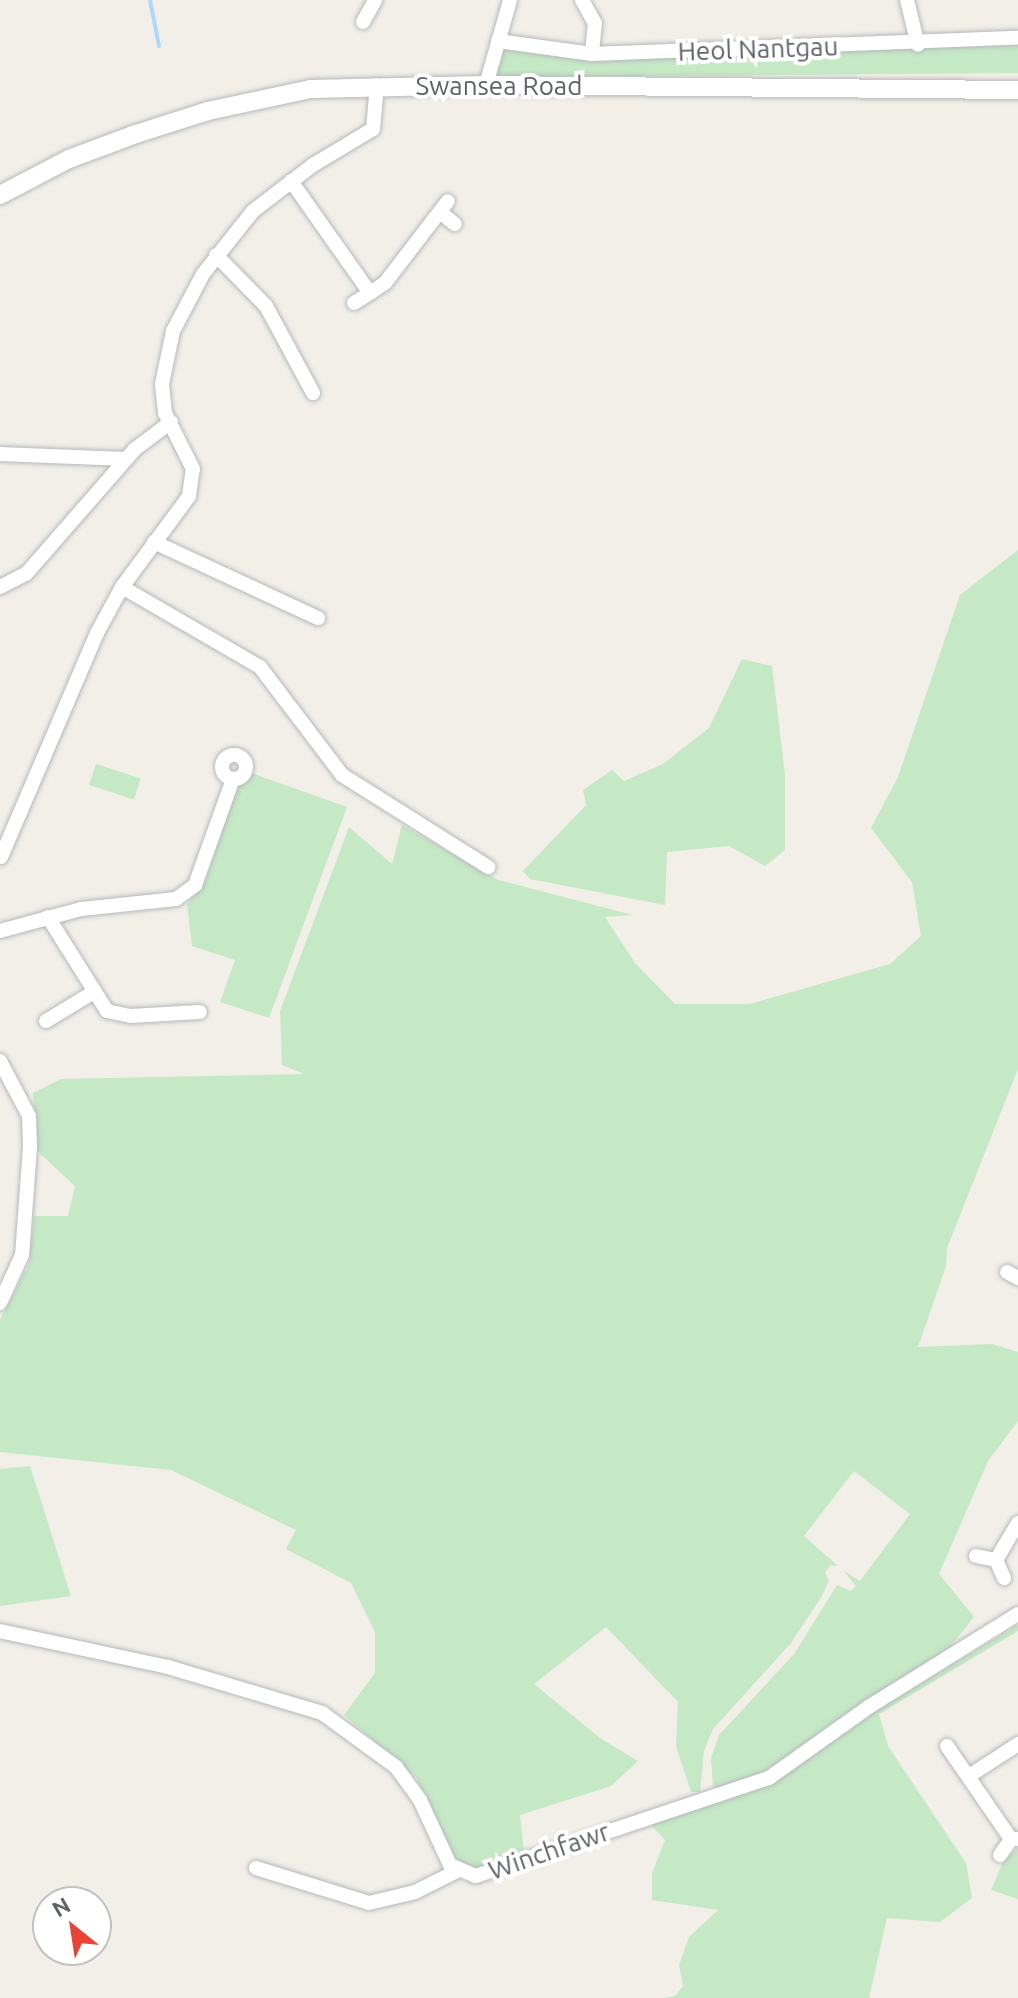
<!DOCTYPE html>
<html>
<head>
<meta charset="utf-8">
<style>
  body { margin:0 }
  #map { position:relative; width:1018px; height:1998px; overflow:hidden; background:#f1efe8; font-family:Ubuntu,sans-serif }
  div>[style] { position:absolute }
  .green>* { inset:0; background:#c5e8c5; transform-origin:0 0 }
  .stream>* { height:4px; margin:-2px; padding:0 2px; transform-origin:2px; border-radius:2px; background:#aadaff }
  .roads { filter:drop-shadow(0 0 2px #b5b8bc) drop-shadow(0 0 2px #b5b8bc) }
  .minor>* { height:14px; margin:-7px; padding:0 7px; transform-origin:7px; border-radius:7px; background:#fff }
  .minor>.ring { margin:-7px; padding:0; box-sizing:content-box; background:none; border:14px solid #fff; border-radius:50% }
  .tertiary>* { height:18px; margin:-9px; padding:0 9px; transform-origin:9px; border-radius:9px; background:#fff }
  span { translate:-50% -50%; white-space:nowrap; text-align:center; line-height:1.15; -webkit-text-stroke:8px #fff; paint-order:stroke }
  .street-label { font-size:26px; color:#5f6368 }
  .north { position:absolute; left:32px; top:1886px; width:80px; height:80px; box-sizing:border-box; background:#fff; border:2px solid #bfc1c3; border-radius:50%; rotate:330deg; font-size:22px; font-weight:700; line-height:32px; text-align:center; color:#5f6368 }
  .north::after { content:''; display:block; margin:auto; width:28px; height:36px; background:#ea4335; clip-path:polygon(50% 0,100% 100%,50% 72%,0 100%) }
</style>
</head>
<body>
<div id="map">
  <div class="green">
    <i style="clip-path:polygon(1018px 45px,1018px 73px,496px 77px,504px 47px,601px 58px)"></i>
    <i style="clip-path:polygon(1018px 550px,1018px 1069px,947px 1248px,946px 1266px,918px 1347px,992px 1344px,1018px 1352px,1018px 1421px,988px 1461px,939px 1574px,974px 1617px,950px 1647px,831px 1724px,775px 1769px,718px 1790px,713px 1786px,711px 1758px,719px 1735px,794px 1654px,837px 1585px,851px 1591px,856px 1586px,844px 1571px,860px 1581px,910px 1514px,854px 1471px,804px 1536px,838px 1566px,830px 1565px,825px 1573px,829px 1580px,822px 1596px,791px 1643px,713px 1729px,704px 1751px,700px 1792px,691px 1792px,676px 1746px,678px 1702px,606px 1627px,534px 1684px,600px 1738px,638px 1761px,611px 1786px,520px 1815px,524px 1852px,473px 1870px,459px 1865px,416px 1777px,344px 1715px,375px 1673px,375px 1632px,351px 1583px,286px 1549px,296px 1530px,171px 1470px,0 1452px,0 1320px,29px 1264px,34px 1216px,68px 1216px,75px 1186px,36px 1150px,33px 1093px,61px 1079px,304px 1074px,282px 1065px,280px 1011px,349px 827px,392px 864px,402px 825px,498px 880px,633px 915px,605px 917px,635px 963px,675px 1004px,750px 1004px,890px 964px,921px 936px,912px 882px,871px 828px,898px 777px,960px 595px)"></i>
    <i style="clip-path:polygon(742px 659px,772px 666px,785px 775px,785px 850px,765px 866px,729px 846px,667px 852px,665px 905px,530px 879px,523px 871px,586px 805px,583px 790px,612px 770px,624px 781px,663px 764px,709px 728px)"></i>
    <i style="left:96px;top:764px;width:47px;height:22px;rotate:18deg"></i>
    <i style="clip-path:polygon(251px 773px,347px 807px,269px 1018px,220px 1002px,235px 960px,192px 946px,187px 904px,205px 883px,236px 787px)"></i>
    <i style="clip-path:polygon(30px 1466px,71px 1596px,0 1606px,0 1469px)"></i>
    <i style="clip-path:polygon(1018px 1625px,1018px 1631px,879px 1714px,888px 1746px,966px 1863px,972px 1898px,940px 1922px,887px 1918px,869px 1998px,663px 1998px,675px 1996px,683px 1986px,679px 1965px,689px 1937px,718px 1910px,652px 1900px,652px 1873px,665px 1840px,649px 1823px,767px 1786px,841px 1732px)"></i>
    <i style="clip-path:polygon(1018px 1848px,1018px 1899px,991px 1890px,1003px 1862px)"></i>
  </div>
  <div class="stream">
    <i style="left:150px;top:0;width:47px;rotate:78.9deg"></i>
  </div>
  <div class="roads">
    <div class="minor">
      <i style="left:582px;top:0;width:26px;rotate:61deg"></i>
      <i style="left:595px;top:23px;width:31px;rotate:96deg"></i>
      <i style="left:907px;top:0;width:46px;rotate:76.3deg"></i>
      <i style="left:363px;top:22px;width:25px;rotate:-61deg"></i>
      <i style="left:498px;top:41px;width:95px;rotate:7.9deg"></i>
      <i style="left:592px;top:54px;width:426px;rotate:-2.2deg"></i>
      <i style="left:486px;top:85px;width:88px;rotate:-74.2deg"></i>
      <i style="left:291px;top:181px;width:137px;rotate:54.8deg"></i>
      <i style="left:370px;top:293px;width:18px;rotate:-34deg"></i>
      <i style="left:385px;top:283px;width:103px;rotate:-52.5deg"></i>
      <i style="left:440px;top:212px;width:19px;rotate:39deg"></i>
      <i style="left:216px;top:255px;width:71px;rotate:45.6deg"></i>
      <i style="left:266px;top:306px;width:99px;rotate:61.6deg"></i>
      <i style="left:354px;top:303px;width:19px;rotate:-32deg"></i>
      <i style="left:0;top:454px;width:126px;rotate:2.3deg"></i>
      <i style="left:154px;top:542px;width:181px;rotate:24.9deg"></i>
      <i style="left:0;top:587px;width:29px;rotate:-27deg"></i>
      <i style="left:26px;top:574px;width:166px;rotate:-48.9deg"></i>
      <i style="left:135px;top:449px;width:45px;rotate:-36.9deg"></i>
      <i style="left:122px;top:587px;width:160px;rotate:30.1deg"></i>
      <i style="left:260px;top:667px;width:136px;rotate:52.8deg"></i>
      <i style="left:342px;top:775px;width:173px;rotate:32.2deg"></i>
      <i class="ring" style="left:222px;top:755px;width:10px;height:10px"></i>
      <i style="left:1px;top:857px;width:244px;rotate:-66.8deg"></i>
      <i style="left:97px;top:633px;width:52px;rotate:-61.5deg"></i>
      <i style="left:122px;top:587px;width:113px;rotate:-53.6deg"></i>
      <i style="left:189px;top:496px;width:27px;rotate:-82deg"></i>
      <i style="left:193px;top:469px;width:63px;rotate:-116.6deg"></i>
      <i style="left:165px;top:413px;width:29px;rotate:-96deg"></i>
      <i style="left:162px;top:384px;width:54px;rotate:-78.3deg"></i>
      <i style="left:173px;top:331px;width:64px;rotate:-62.2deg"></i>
      <i style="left:203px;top:274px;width:80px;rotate:-51.6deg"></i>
      <i style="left:253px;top:211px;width:76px;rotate:-37.5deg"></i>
      <i style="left:313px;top:165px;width:70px;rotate:-31deg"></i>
      <i style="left:373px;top:129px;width:44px;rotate:-84.8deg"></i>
      <i style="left:48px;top:917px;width:111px;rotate:57.9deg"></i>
      <i style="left:107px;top:1011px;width:24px;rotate:12deg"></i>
      <i style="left:130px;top:1016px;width:70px;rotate:-3.3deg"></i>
      <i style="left:0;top:931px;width:84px;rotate:-15.2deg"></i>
      <i style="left:81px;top:909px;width:96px;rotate:-6deg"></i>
      <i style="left:176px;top:899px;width:24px;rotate:-36deg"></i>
      <i style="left:195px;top:885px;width:113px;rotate:-70.3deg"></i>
      <i style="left:46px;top:1021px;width:54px;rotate:-31.3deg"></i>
      <i style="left:0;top:1061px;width:62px;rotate:62.2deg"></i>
      <i style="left:29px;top:1116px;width:31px;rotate:88deg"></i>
      <i style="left:30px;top:1147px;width:108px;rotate:94.2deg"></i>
      <i style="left:22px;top:1255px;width:53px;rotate:114.6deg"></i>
      <i style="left:1007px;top:1272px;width:13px;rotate:29deg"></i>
      <i style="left:976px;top:1556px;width:20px;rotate:11deg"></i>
      <i style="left:996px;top:1560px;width:20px;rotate:66deg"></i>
      <i style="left:996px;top:1560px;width:43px;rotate:-59.3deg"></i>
      <i style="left:0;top:1631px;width:172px;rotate:12.1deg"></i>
      <i style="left:168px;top:1667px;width:161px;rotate:16.6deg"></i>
      <i style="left:322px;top:1713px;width:92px;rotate:36.1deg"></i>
      <i style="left:396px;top:1767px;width:41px;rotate:54deg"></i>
      <i style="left:420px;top:1800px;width:72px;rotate:65.2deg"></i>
      <i style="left:450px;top:1865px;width:28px;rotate:23deg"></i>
      <i style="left:476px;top:1876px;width:309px;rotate:-18.5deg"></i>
      <i style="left:769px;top:1778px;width:124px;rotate:-35.5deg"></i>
      <i style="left:870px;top:1706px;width:174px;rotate:-31.9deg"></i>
      <i style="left:947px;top:1746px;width:113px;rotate:55.5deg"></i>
      <i style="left:969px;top:1776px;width:59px;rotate:-33.1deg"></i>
      <i style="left:1000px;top:1855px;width:19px;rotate:-55deg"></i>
      <i style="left:1011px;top:1839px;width:7px"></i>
      <i style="left:256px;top:1868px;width:118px;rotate:17.2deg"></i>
      <i style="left:369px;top:1903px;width:47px;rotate:-13.4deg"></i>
      <i style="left:415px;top:1892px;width:47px;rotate:-26.6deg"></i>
    </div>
    <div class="tertiary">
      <i style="left:0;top:195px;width:78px;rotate:-27.6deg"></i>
      <i style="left:69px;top:159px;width:72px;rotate:-20.5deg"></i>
      <i style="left:136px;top:134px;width:76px;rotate:-17.7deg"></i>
      <i style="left:208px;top:111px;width:105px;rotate:-12.1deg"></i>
      <i style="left:311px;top:89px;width:175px;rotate:-1.3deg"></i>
      <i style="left:486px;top:85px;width:532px;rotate:0.54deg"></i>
    </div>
  </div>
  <div class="street-label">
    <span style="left:758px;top:49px;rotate:-2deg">Heol Nantgau</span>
    <span style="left:499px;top:86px">Swansea Road</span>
    <span style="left:549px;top:1851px;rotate:-19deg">Winchfawr</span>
  </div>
  <div class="north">N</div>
</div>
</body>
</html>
